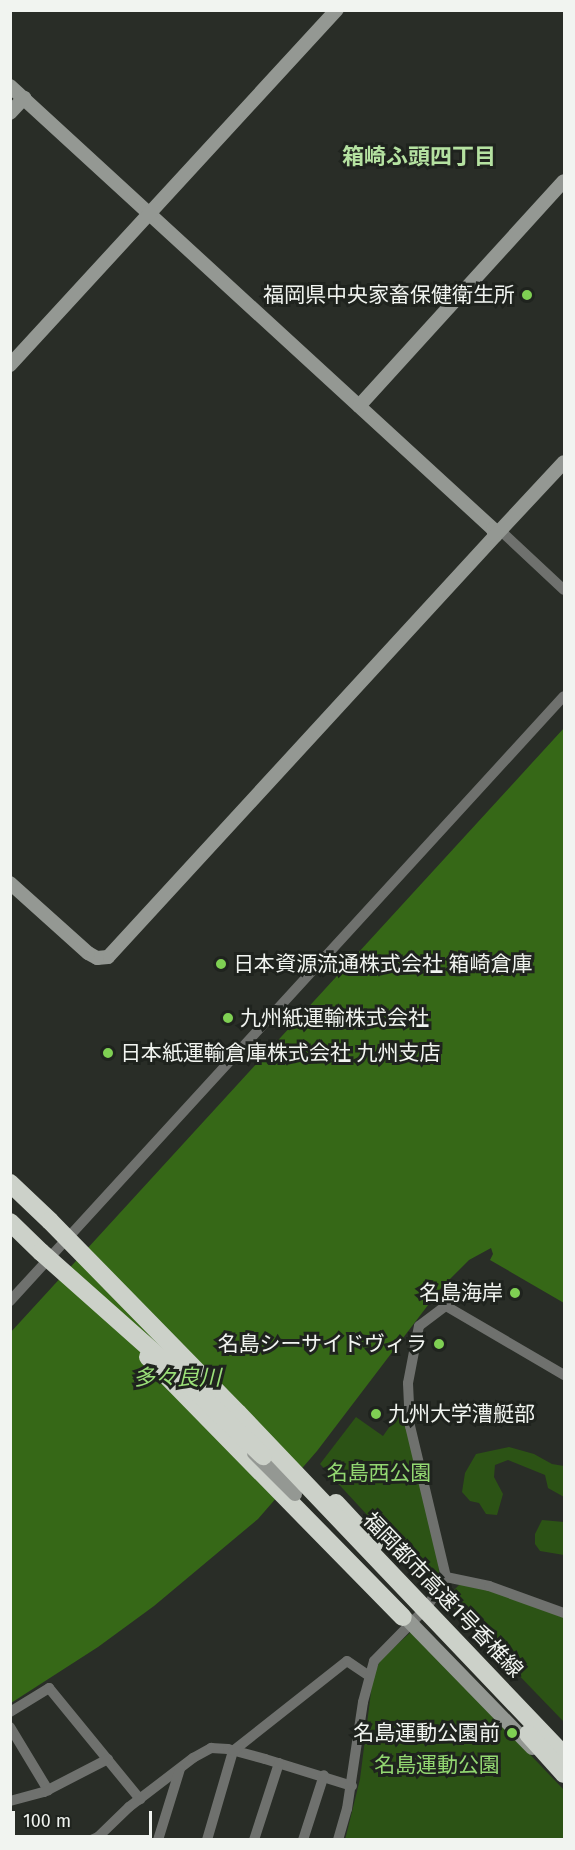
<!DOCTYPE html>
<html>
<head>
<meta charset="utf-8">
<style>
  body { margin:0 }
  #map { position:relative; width:575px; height:1850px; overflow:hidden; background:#292d27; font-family:"Fira Sans","Noto Sans JP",sans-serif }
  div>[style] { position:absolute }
  .green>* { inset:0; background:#2c5315 }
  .water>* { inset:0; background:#366817 }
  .street>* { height:10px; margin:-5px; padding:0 5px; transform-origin:5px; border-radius:5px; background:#6f716e }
  .secondary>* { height:14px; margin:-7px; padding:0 7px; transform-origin:7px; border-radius:7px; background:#949893 }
  .highway>* { height:18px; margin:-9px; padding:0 9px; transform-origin:9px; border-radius:9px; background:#ccd1c9 }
  .secondary-bridge>* { height:14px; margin:-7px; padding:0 7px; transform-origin:7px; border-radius:7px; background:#949893 }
  .highway-bridge>* { height:18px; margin:-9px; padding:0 9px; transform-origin:9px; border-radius:9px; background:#ccd1c9 }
  .dots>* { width:16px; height:16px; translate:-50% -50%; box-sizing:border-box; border:3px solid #1f231e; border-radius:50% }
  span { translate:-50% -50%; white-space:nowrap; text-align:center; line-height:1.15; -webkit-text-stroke:6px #1f231e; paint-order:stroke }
  .poi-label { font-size:21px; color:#f1f4f0 }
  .right { translate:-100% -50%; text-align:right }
  .left { translate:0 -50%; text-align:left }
  .park-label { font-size:21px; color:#92d771 }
  .street-label { font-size:21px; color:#f1f4f0 }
  .neighbourhood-label { font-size:22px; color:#b5e2a1; font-weight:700 }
  .water-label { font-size:22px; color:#9adf78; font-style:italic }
  .frame { position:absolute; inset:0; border:12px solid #f1f4f0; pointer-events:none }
  .scale { position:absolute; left:12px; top:1811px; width:140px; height:27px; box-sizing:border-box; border:3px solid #f1f4f0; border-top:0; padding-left:8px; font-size:18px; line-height:21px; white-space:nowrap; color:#f1f4f0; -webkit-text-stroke:4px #1f231e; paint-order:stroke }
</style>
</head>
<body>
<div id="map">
  <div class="green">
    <i style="clip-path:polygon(402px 1409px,438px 1555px,439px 1574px,432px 1585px,320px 1464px,356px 1417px,383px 1436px)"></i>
    <i style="clip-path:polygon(509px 1447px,534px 1454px,552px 1464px,564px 1466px,564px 1497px,548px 1488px,545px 1475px,508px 1460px,495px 1465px,494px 1477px,503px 1494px,497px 1515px,486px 1514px,479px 1503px,470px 1501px,462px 1492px,465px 1473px,476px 1454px)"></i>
    <i style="clip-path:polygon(542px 1520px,564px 1522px,564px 1555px,540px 1551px,535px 1544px,535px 1534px)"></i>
    <i style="clip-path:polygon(461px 1583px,487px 1588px,564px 1616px,564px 1722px,445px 1599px)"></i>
    <i style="clip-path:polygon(412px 1631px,564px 1790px,564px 1839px,345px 1840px,360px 1779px,373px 1676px,381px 1659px)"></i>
  </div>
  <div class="water">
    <i style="clip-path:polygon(564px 728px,564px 1303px,490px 1260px,493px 1254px,491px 1248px,469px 1260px,441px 1288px,317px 1451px,258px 1519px,154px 1606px,98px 1647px,11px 1703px,10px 1333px)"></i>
  </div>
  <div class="street">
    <i style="left:501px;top:531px;width:86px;rotate:43.1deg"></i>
    <i style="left:10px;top:1301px;width:820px;rotate:-47.52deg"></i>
    <i style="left:446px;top:1577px;width:44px;rotate:11.8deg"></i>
    <i style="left:489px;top:1586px;width:80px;rotate:19.8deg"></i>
    <i style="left:10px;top:1712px;width:46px;rotate:-31.6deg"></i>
    <i style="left:49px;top:1688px;width:144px;rotate:50.7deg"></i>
    <i style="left:10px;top:1727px;width:74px;rotate:58.9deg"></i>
    <i style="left:10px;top:1801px;width:35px;rotate:-15deg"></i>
    <i style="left:44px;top:1792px;width:72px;rotate:-27.3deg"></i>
    <i style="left:91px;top:1840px;width:8px;rotate:-23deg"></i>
    <i style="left:98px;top:1837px;width:43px;rotate:-44.1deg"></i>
    <i style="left:129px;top:1807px;width:81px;rotate:-37.4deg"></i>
    <i style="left:193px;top:1758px;width:21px;rotate:-29deg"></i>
    <i style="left:211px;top:1748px;width:17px;rotate:3deg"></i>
    <i style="left:228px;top:1749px;width:38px;rotate:15deg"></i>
    <i style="left:265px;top:1759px;width:91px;rotate:17.2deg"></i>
    <i style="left:158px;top:1840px;width:74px;rotate:-72.8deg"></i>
    <i style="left:207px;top:1840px;width:93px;rotate:-73.7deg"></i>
    <i style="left:233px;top:1751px;width:145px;rotate:-38.3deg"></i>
    <i style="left:347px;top:1661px;width:27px;rotate:34deg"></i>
    <i style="left:254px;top:1840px;width:81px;rotate:-72deg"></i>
    <i style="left:303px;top:1840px;width:68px;rotate:-72.1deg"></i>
    <i style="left:338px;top:1840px;width:32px;rotate:-74deg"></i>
    <i style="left:347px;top:1809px;width:108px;rotate:-81.5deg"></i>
    <i style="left:363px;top:1702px;width:42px;rotate:-75deg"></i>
    <i style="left:374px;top:1661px;width:76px;rotate:-45.5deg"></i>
    <i style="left:427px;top:1607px;width:36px;rotate:-58deg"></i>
    <i style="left:446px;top:1577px;width:155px;rotate:-103.4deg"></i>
    <i style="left:410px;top:1426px;width:43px;rotate:-92.7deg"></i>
    <i style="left:408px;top:1383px;width:58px;rotate:-79.1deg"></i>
    <i style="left:419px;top:1326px;width:34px;rotate:-37deg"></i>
    <i style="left:446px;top:1306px;width:137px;rotate:30.3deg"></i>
  </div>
  <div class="secondary">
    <i style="left:10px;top:86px;width:655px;rotate:42.53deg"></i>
    <i style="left:493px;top:529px;width:7px;rotate:74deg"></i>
    <i style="left:495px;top:536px;width:572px;rotate:132.59deg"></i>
    <i style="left:108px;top:957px;width:11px;rotate:175deg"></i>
    <i style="left:97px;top:958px;width:10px;rotate:-151deg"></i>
    <i style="left:88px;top:953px;width:105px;rotate:-138.1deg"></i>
    <i style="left:10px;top:113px;width:21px;rotate:-47deg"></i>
    <i style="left:10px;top:365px;width:483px;rotate:-47.4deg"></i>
    <i style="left:359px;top:406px;width:304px;rotate:-47.7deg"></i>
    <i style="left:495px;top:536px;width:101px;rotate:-47deg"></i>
    <i style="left:397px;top:1609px;width:194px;rotate:45.8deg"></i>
  </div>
  <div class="highway">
    <i style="left:10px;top:1183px;width:55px;rotate:43.5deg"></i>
    <i style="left:10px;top:1222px;width:43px;rotate:44.1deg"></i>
    <i style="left:148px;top:1357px;width:364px;rotate:45.6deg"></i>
    <i style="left:336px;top:1503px;width:56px;rotate:47.2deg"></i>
  </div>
  <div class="secondary-bridge">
    <i style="left:254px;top:1453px;width:58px;rotate:45deg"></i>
  </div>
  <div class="highway-bridge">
    <i style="left:50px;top:1221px;width:269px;rotate:45.6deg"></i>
    <i style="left:238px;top:1413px;width:472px;rotate:46.4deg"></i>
    <i style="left:41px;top:1252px;width:178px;rotate:41.6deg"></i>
    <i style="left:174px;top:1370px;width:124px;rotate:44deg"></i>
    <i style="left:528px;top:1734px;width:54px;rotate:48deg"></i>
  </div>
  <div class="dots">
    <i style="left:527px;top:295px;background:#7fd053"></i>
    <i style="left:221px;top:964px;background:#7fd053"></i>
    <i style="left:228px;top:1018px;background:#7fd053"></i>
    <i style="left:108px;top:1053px;background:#7fd053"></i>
    <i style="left:515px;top:1293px;background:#7fd053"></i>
    <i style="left:439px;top:1344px;background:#7fd053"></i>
    <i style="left:376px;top:1414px;background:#7fd053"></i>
    <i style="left:512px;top:1733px;background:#7fd053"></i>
  </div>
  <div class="poi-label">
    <span class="right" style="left:515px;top:295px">福岡県中央家畜保健衛生所</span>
    <span class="left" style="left:233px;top:964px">日本資源流通株式会社 箱崎倉庫</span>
    <span class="left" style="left:240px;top:1018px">九州紙運輸株式会社</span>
    <span class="left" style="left:120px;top:1053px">日本紙運輸倉庫株式会社 九州支店</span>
    <span class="right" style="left:503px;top:1293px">名島海岸</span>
    <span class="right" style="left:427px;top:1344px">名島シーサイドヴィラ</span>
    <span class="left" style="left:388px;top:1414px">九州大学漕艇部</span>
    <span class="right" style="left:500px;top:1733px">名島運動公園前</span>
  </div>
  <div class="park-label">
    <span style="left:379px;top:1473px">名島西公園</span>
    <span style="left:437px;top:1765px">名島運動公園</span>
  </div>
  <div class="street-label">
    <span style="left:443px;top:1595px;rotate:46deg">福岡都市高速1号香椎線</span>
  </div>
  <div class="neighbourhood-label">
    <span style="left:419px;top:157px">箱崎ふ頭四丁目</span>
  </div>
  <div class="water-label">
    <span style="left:177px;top:1378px">多々良川</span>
  </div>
  <div class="frame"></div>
  <div class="scale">100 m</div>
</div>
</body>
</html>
